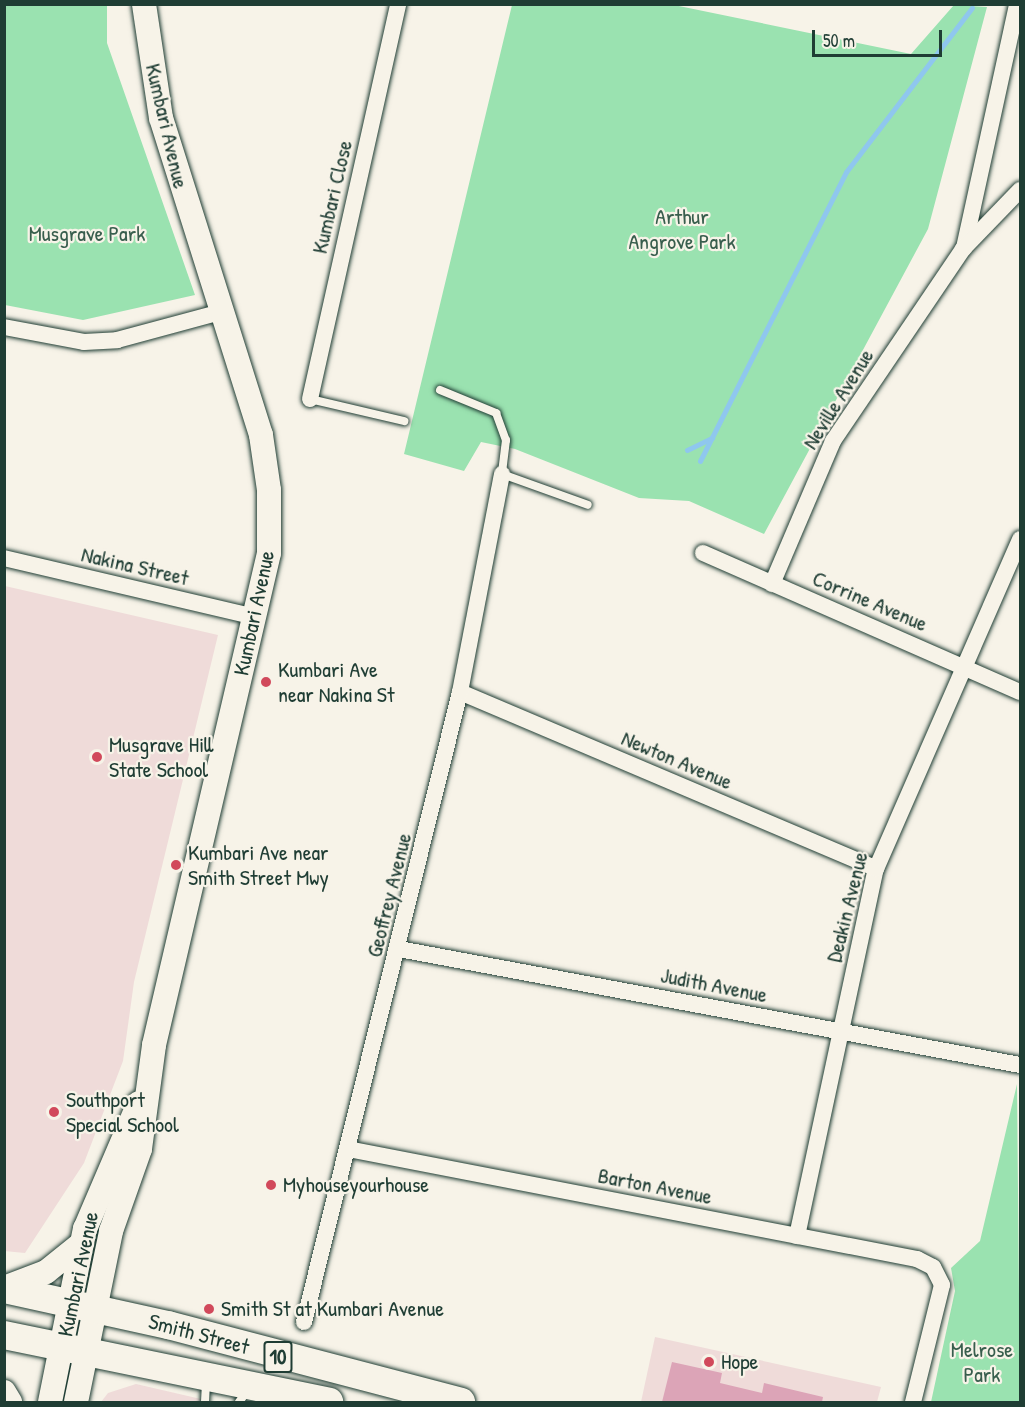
<!DOCTYPE html>
<html>
<head>
<meta charset="utf-8">
<style>
  body { margin:0 }
  #map { position:relative; width:1025px; height:1407px; overflow:hidden; background:#f7f3e8; font-family:"Patrick Hand",sans-serif }
  div>[style] { position:absolute }
  .built>* { inset:0; background:#efdbd9 }
  .green>* { inset:0; background:#9ae2b0 }
  .stream>* { height:5px; margin:-2.5px; padding:0 2.5px; transform-origin:2.5px; border-radius:2.5px; background:#8fc7ee }
  .building>* { inset:0; background:#dca4b7 }
  .roads { filter:drop-shadow(0 0 2px #1f3d34) drop-shadow(0 0 2px #1f3d34) }
  .service>* { height:8px; margin:-4px; padding:0 4px; transform-origin:4px; border-radius:4px; background:#f7f3e8 }
  .minor>* { height:16px; margin:-8px; padding:0 8px; transform-origin:8px; border-radius:8px; background:#f7f3e8 }
  .secondary>* { height:24px; margin:-12px; padding:0 12px; transform-origin:12px; border-radius:12px; background:#f7f3e8 }
  .trunk>* { height:28px; margin:-14px; padding:0 14px; transform-origin:14px; border-radius:14px; background:#f7f3e8 }
  .dots>* { width:16px; height:16px; translate:-50% -50%; box-sizing:border-box; border:3px solid #f7f3e8; border-radius:50% }
  span { translate:-50% -50%; white-space:nowrap; text-align:center; line-height:1.15; -webkit-text-stroke:4.5px #f7f3e8; paint-order:stroke }
  .shield-label span { padding:2px 4px; background:#f7f3e8; border:2px solid; border-radius:4px; -webkit-text-stroke-width:0 }
  .shield-label { font-size:21px; color:#1f3d34; font-weight:700 }
  .street-label { font-size:22px; color:#1f3d34 }
  .park-label { font-size:22px; color:#385e4d }
  .poi-label { font-size:22px; color:#1f3d34 }
  .left { translate:0 -50%; text-align:left }
  .frame { position:absolute; inset:0; border:6px solid #1f3d34; pointer-events:none }
  .scale { position:absolute; left:812px; top:30px; width:130px; height:27px; box-sizing:border-box; border:3px solid #1f3d34; border-top:0; padding-left:8px; font-size:18px; line-height:21px; white-space:nowrap; color:#1f3d34; -webkit-text-stroke:4px #f7f3e8; paint-order:stroke }
</style>
</head>
<body>
<div id="map">
  <div class="built">
    <i style="clip-path:polygon(5px 586px,218px 635px,134px 982px,123px 1061px,84px 1163px,25px 1253px,4px 1251px)"></i>
    <i style="clip-path:polygon(655px 1337px,881px 1387px,877px 1402px,641px 1402px)"></i>
    <i style="clip-path:polygon(136px 1384px,214px 1402px,101px 1402px,108px 1393px)"></i>
  </div>
  <div class="green">
    <i style="clip-path:polygon(4px 5px,107px 5px,107px 43px,195px 295px,83px 320px,5px 305px)"></i>
    <i style="clip-path:polygon(512px 5px,674px 5px,911px 54px,954px 5px,987px 7px,928px 229px,764px 534px,689px 501px,639px 498px,515px 449px,481px 442px,464px 471px,404px 454px)"></i>
    <i style="clip-path:polygon(1017px 1084px,1020px 1402px,931px 1402px,955px 1291px,951px 1268px,980px 1241px)"></i>
  </div>
  <div class="stream">
    <i style="left:687px;top:450px;width:28px;rotate:-26deg"></i>
    <i style="left:700px;top:461px;width:324px;rotate:-63.2deg"></i>
    <i style="left:846px;top:172px;width:207px;rotate:-52.5deg"></i>
  </div>
  <div class="building">
    <i style="clip-path:polygon(672px 1362px,722px 1373px,720px 1383px,762px 1393px,764px 1383px,823px 1397px,822px 1402px,662px 1402px)"></i>
  </div>
  <div class="roads">
    <div class="service">
      <i style="left:440px;top:390px;width:61px;rotate:22.3deg"></i>
      <i style="left:496px;top:413px;width:29px;rotate:70deg"></i>
      <i style="left:506px;top:440px;width:34px;rotate:97deg"></i>
      <i style="left:502px;top:474px;width:91px;rotate:19.8deg"></i>
      <i style="left:310px;top:399px;width:97px;rotate:13.2deg"></i>
      <i style="left:205px;top:1402px;width:20px;rotate:-87deg"></i>
      <i style="left:239px;top:1402px;width:15px;rotate:-53deg"></i>
    </div>
    <div class="minor">
      <i style="left:964px;top:248px;width:250px;rotate:-77.7deg"></i>
      <i style="left:4px;top:327px;width:81px;rotate:10.6deg"></i>
      <i style="left:84px;top:342px;width:33px;rotate:-3deg"></i>
      <i style="left:117px;top:340px;width:108px;rotate:-15.1deg"></i>
      <i style="left:310px;top:399px;width:405px;rotate:-77.4deg"></i>
      <i style="left:703px;top:553px;width:346px;rotate:23.7deg"></i>
      <i style="left:4px;top:558px;width:259px;rotate:13.2deg"></i>
      <i style="left:772px;top:584px;width:155px;rotate:-66.9deg"></i>
      <i style="left:833px;top:441px;width:232px;rotate:-55.9deg"></i>
      <i style="left:963px;top:249px;width:82px;rotate:-46deg"></i>
      <i style="left:460px;top:692px;width:452px;rotate:23deg"></i>
      <i style="left:399px;top:949px;width:632px;rotate:10.58deg"></i>
      <i style="left:348px;top:1149px;width:580px;rotate:10.94deg"></i>
      <i style="left:917px;top:1259px;width:18px;rotate:27deg"></i>
      <i style="left:933px;top:1267px;width:20px;rotate:63deg"></i>
      <i style="left:942px;top:1285px;width:121px;rotate:103.9deg"></i>
      <i style="left:797px;top:1236px;width:375px;rotate:-77.9deg"></i>
      <i style="left:876px;top:869px;width:360px;rotate:-66.4deg"></i>
      <i style="left:304px;top:1322px;width:649px;rotate:-76.09deg"></i>
      <i style="left:460px;top:692px;width:222px;rotate:-79.1deg"></i>
    </div>
    <div class="secondary">
      <i style="left:4px;top:1288px;width:45px;rotate:-20.9deg"></i>
      <i style="left:46px;top:1272px;width:45px;rotate:-38.7deg"></i>
      <i style="left:4px;top:1392px;width:12px;rotate:59deg"></i>
      <i style="left:50px;top:1402px;width:177px;rotate:-78.6deg"></i>
      <i style="left:85px;top:1229px;width:137px;rotate:-66.8deg"></i>
      <i style="left:76px;top:1402px;width:175px;rotate:-78.4deg"></i>
      <i style="left:111px;top:1231px;width:87px;rotate:-70.5deg"></i>
      <i style="left:140px;top:1149px;width:105px;rotate:-82.3deg"></i>
      <i style="left:154px;top:1045px;width:505px;rotate:-76.84deg"></i>
      <i style="left:269px;top:553px;width:63px;rotate:-90deg"></i>
      <i style="left:269px;top:490px;width:56px;rotate:-98.3deg"></i>
      <i style="left:261px;top:435px;width:332px;rotate:-107.5deg"></i>
      <i style="left:161px;top:118px;width:115px;rotate:-98.5deg"></i>
    </div>
    <div class="trunk">
      <i style="left:4px;top:1289px;width:168px;rotate:12.4deg"></i>
      <i style="left:168px;top:1325px;width:303px;rotate:14.7deg"></i>
      <i style="left:4px;top:1335px;width:332px;rotate:11.6deg"></i>
    </div>
  </div>
  <div class="dots">
    <i style="left:266px;top:682px;background:#d1495b"></i>
    <i style="left:97px;top:757px;background:#d1495b"></i>
    <i style="left:176px;top:865px;background:#d1495b"></i>
    <i style="left:54px;top:1112px;background:#d1495b"></i>
    <i style="left:271px;top:1185px;background:#d1495b"></i>
    <i style="left:209px;top:1309px;background:#d1495b"></i>
    <i style="left:709px;top:1362px;background:#d1495b"></i>
  </div>
  <div class="shield-label">
    <span style="left:278px;top:1357px">10</span>
  </div>
  <div class="street-label">
    <span style="left:167px;top:126px;rotate:77deg">Kumbari Avenue</span>
    <span style="left:332px;top:197px;rotate:-77deg">Kumbari Close</span>
    <span style="left:838px;top:399px;rotate:-58deg">Neville Avenue</span>
    <span style="left:135px;top:566px;rotate:13deg">Nakina Street</span>
    <span style="left:870px;top:601px;rotate:23deg">Corrine Avenue</span>
    <span style="left:254px;top:613px;rotate:-78deg">Kumbari Avenue</span>
    <span style="left:677px;top:760px;rotate:23deg">Newton Avenue</span>
    <span style="left:389px;top:895px;rotate:-76deg">Geoffrey Avenue</span>
    <span style="left:847px;top:907px;rotate:-76deg">Deakin Avenue</span>
    <span style="left:714px;top:985px;rotate:11deg">Judith Avenue</span>
    <span style="left:655px;top:1186px;rotate:11deg">Barton Avenue</span>
    <span style="left:78px;top:1274px;rotate:-78deg">Kumbari Avenue</span>
    <span style="left:199px;top:1334px;rotate:15deg">Smith Street</span>
  </div>
  <div class="park-label">
    <span style="left:682px;top:229px">Arthur<br>Angrove Park</span>
    <span style="left:87px;top:234px">Musgrave Park</span>
    <span style="left:982px;top:1362px">Melrose<br>Park</span>
  </div>
  <div class="poi-label">
    <span class="left" style="left:278px;top:682px">Kumbari Ave<br>near Nakina St</span>
    <span class="left" style="left:109px;top:757px">Musgrave Hill<br>State School</span>
    <span class="left" style="left:188px;top:865px">Kumbari Ave near<br>Smith Street Mwy</span>
    <span class="left" style="left:66px;top:1112px">Southport<br>Special School</span>
    <span class="left" style="left:283px;top:1185px">Myhouseyourhouse</span>
    <span class="left" style="left:221px;top:1309px">Smith St at Kumbari Avenue</span>
    <span class="left" style="left:721px;top:1362px">Hope</span>
  </div>
  <div class="frame"></div>
  <div class="scale">50 m</div>
</div>
</body>
</html>
